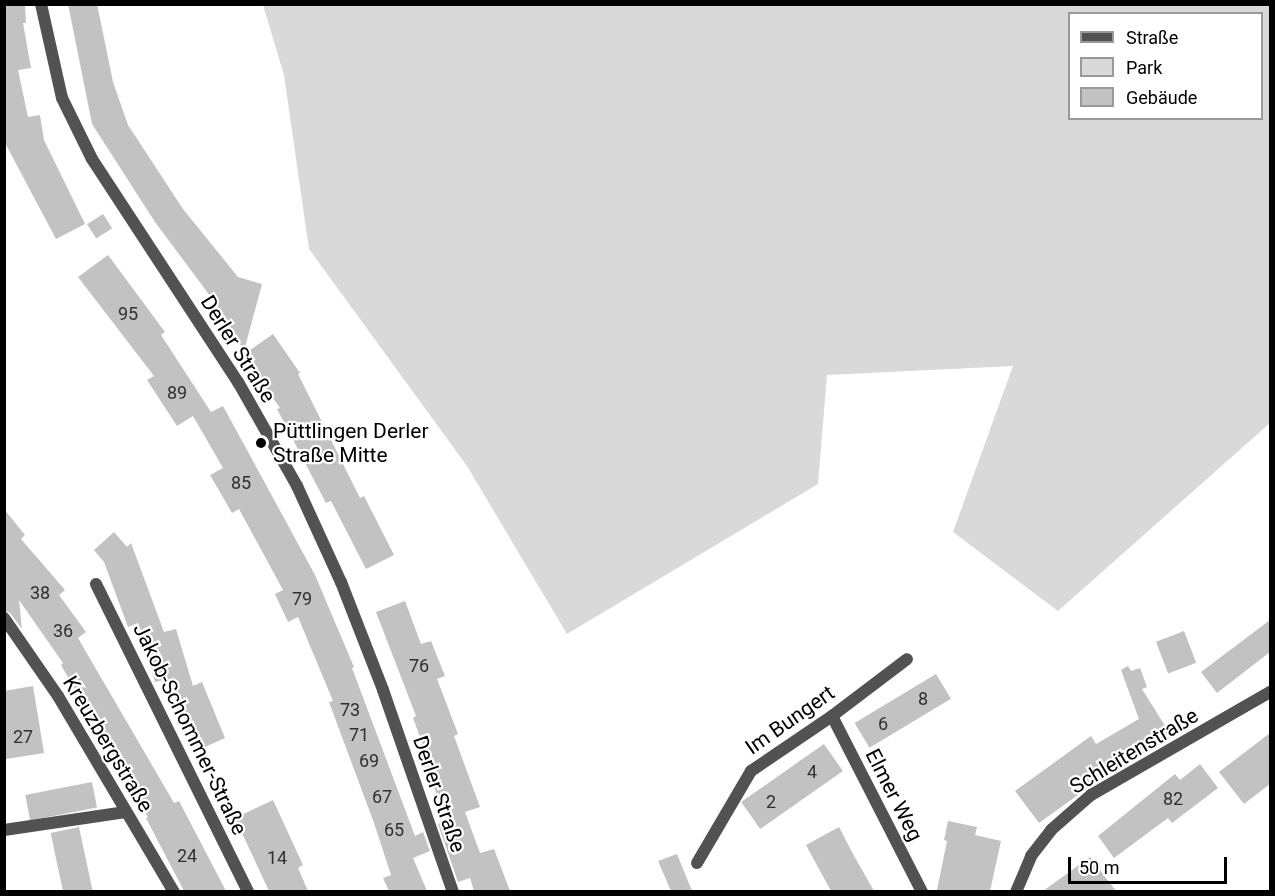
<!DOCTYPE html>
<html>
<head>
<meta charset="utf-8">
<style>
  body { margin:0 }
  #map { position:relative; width:1275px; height:896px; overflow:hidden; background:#fff; font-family:Roboto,sans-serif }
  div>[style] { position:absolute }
  .green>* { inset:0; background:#d9d9d9 }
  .building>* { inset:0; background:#c2c2c2; transform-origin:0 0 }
  .minor>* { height:12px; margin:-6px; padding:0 6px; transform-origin:6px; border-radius:6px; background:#525252 }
  .tertiary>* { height:12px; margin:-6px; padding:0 6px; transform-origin:6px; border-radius:6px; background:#525252 }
  .dots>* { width:16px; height:16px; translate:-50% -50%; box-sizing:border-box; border:3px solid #fff; border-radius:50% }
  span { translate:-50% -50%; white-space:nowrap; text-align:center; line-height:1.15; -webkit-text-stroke:4.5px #fff; paint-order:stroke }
  .number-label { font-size:18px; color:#303030 }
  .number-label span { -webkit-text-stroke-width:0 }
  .street-label { font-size:21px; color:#000 }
  .poi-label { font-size:21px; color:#000 }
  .left { translate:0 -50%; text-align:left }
  .frame { position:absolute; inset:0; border:6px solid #000; pointer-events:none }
  .legend { position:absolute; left:1068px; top:12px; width:195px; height:108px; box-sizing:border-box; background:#fff; border:2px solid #999; margin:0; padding:8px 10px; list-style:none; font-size:18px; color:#000 }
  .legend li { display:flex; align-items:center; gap:12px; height:30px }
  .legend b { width:30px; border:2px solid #999 }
  .scale { position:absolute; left:1068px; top:857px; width:159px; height:27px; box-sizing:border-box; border:3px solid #000; border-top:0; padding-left:8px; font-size:18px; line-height:21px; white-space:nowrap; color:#000; -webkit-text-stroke:4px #fff; paint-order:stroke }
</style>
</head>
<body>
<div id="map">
  <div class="green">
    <i style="clip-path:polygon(evenodd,263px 5px,1270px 5px,1270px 423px,1058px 611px,953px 532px,1013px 366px,827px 375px,818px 484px,567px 634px,467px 466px,309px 249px,284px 75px,263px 5px,1070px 14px,1262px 14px,1262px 118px,1070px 118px,1070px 14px)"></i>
  </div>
  <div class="building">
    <i style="clip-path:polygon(4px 4px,25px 4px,26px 23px,23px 23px,31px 68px,18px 70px,28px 117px,40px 115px,44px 140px,85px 224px,56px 239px,4px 141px)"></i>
    <i style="clip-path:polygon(68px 4px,97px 4px,113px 82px,128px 125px,183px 209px,238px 277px,262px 284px,244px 351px,222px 312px,155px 222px,92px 124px)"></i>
    <i style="left:103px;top:214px;width:17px;height:19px;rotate:57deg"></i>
    <i style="clip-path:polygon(108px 255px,165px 332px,161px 335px,211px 412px,223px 406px,315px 575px,354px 667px,352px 668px,415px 836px,423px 832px,430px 851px,413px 858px,427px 891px,389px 891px,383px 878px,391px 875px,374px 823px,329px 702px,333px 701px,298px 617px,288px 622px,275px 594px,283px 590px,239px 509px,232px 513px,210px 475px,223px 468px,193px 416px,177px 426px,147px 380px,154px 376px,78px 277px)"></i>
    <i style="clip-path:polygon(273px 334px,300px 373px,298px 374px,360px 498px,364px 496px,394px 555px,366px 569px,331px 501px,326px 503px,277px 409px,280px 408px,243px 355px)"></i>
    <i style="clip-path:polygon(4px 509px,25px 535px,21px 539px,65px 590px,59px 595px,86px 632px,78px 638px,174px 803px,179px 801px,226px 891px,184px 891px,146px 818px,148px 817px,61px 665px,63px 663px,19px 600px,22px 629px,10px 613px,4px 610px)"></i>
    <i style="clip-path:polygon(114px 532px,127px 547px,131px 543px,164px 632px,176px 629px,193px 686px,202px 682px,225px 738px,198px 750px,168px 679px,155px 682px,138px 623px,128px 627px,104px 562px,94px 550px)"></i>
    <i style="clip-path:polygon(405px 601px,421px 644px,431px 641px,445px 676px,437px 679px,458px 734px,454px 736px,480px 807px,465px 812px,473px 834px,480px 853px,494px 849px,510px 891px,474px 891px,470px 878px,458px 882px,438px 824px,446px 820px,423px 757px,427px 756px,413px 718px,416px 716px,376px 612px)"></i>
    <i style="clip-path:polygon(1270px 620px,1270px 652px,1217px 693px,1201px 672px)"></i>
    <i style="left:1184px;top:631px;width:34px;height:30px;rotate:69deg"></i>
    <i style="clip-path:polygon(1128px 666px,1131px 671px,1140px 668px,1147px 687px,1142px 689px,1172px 737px,1127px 765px,1125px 761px,1039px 823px,1015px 791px,1091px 736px,1096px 744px,1139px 719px,1121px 670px)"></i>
    <i style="left:936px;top:674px;width:29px;height:95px;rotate:59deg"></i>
    <i style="clip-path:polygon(33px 686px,44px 753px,6px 759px,4px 691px)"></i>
    <i style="clip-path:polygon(1270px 733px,1270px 784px,1244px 804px,1219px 772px)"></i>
    <i style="left:824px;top:744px;width:33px;height:101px;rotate:55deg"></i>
    <i style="clip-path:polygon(1200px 764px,1218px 788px,1172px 823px,1168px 818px,1114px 858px,1098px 836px,1175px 774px,1180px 780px)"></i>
    <i style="left:92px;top:782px;width:26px;height:68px;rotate:79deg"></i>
    <i style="clip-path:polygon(273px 800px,303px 865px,298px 868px,308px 891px,269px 891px,235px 818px)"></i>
    <i style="clip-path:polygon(948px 821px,977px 827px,975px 835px,1001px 841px,990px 891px,937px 890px,947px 841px,944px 840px)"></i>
    <i style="left:79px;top:827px;width:66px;height:29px;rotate:78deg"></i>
    <i style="clip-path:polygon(839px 827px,853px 854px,874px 891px,831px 891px,806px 845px)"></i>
    <i style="clip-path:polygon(677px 854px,692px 891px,671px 891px,658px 861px)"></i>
    <i style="clip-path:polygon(1090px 857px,1116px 891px,1043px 891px,1068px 873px)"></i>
  </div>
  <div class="minor">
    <i style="left:96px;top:584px;width:343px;rotate:63.7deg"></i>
    <i style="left:4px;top:618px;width:95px;rotate:55.3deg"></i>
    <i style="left:58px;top:696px;width:228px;rotate:59.4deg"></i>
    <i style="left:832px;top:716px;width:198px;rotate:62.9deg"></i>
    <i style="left:4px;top:830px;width:123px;rotate:-8.4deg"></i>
    <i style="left:697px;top:863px;width:107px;rotate:-59.6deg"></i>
    <i style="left:751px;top:771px;width:98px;rotate:-34.2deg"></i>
    <i style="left:832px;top:716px;width:94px;rotate:-37.2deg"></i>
    <i style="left:1016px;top:892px;width:39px;rotate:-67deg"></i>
    <i style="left:1031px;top:856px;width:33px;rotate:-52deg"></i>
    <i style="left:1051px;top:830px;width:53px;rotate:-41.2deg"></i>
    <i style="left:1091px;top:795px;width:207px;rotate:-29.9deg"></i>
  </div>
  <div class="tertiary">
    <i style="left:41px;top:4px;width:96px;rotate:77.4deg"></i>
    <i style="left:62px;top:98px;width:68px;rotate:63.8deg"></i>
    <i style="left:92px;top:159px;width:267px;rotate:56.8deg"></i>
    <i style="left:238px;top:382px;width:120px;rotate:60.4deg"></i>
    <i style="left:297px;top:486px;width:106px;rotate:65.4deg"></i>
    <i style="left:341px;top:582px;width:116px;rotate:68.7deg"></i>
    <i style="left:383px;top:690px;width:214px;rotate:70.9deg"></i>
  </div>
  <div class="dots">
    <i style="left:261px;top:443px;background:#000"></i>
  </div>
  <div class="number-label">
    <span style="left:128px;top:314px">95</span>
    <span style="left:177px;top:393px">89</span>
    <span style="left:241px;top:483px">85</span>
    <span style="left:40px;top:593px">38</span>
    <span style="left:302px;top:599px">79</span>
    <span style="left:63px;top:631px">36</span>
    <span style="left:419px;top:666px">76</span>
    <span style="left:923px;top:699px">8</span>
    <span style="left:350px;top:710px">73</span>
    <span style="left:883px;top:724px">6</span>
    <span style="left:359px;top:735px">71</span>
    <span style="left:23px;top:737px">27</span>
    <span style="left:369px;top:761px">69</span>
    <span style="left:812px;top:772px">4</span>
    <span style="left:382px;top:797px">67</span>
    <span style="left:1173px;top:799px">82</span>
    <span style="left:771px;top:802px">2</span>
    <span style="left:394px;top:830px">65</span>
    <span style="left:187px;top:856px">24</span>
    <span style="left:277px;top:858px">14</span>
  </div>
  <div class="street-label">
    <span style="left:238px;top:349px;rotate:58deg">Derler Straße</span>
    <span style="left:790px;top:720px;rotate:-35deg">Im Bungert</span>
    <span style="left:190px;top:729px;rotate:64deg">Jakob-Schommer-Straße</span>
    <span style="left:108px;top:744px;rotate:59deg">Kreuzbergstraße</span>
    <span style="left:1134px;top:751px;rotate:-31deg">Schleitenstraße</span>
    <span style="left:439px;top:794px;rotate:71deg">Derler Straße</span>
    <span style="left:894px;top:795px;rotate:63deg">Elmer Weg</span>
  </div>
  <div class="poi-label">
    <span class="left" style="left:273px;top:443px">Püttlingen Derler<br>Straße Mitte</span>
  </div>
  <div class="frame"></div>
  <ul class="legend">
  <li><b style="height:8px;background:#525252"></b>Straße</li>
  <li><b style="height:16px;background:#d9d9d9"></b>Park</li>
  <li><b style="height:16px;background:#c2c2c2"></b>Gebäude</li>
  </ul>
  <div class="scale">50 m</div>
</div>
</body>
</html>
